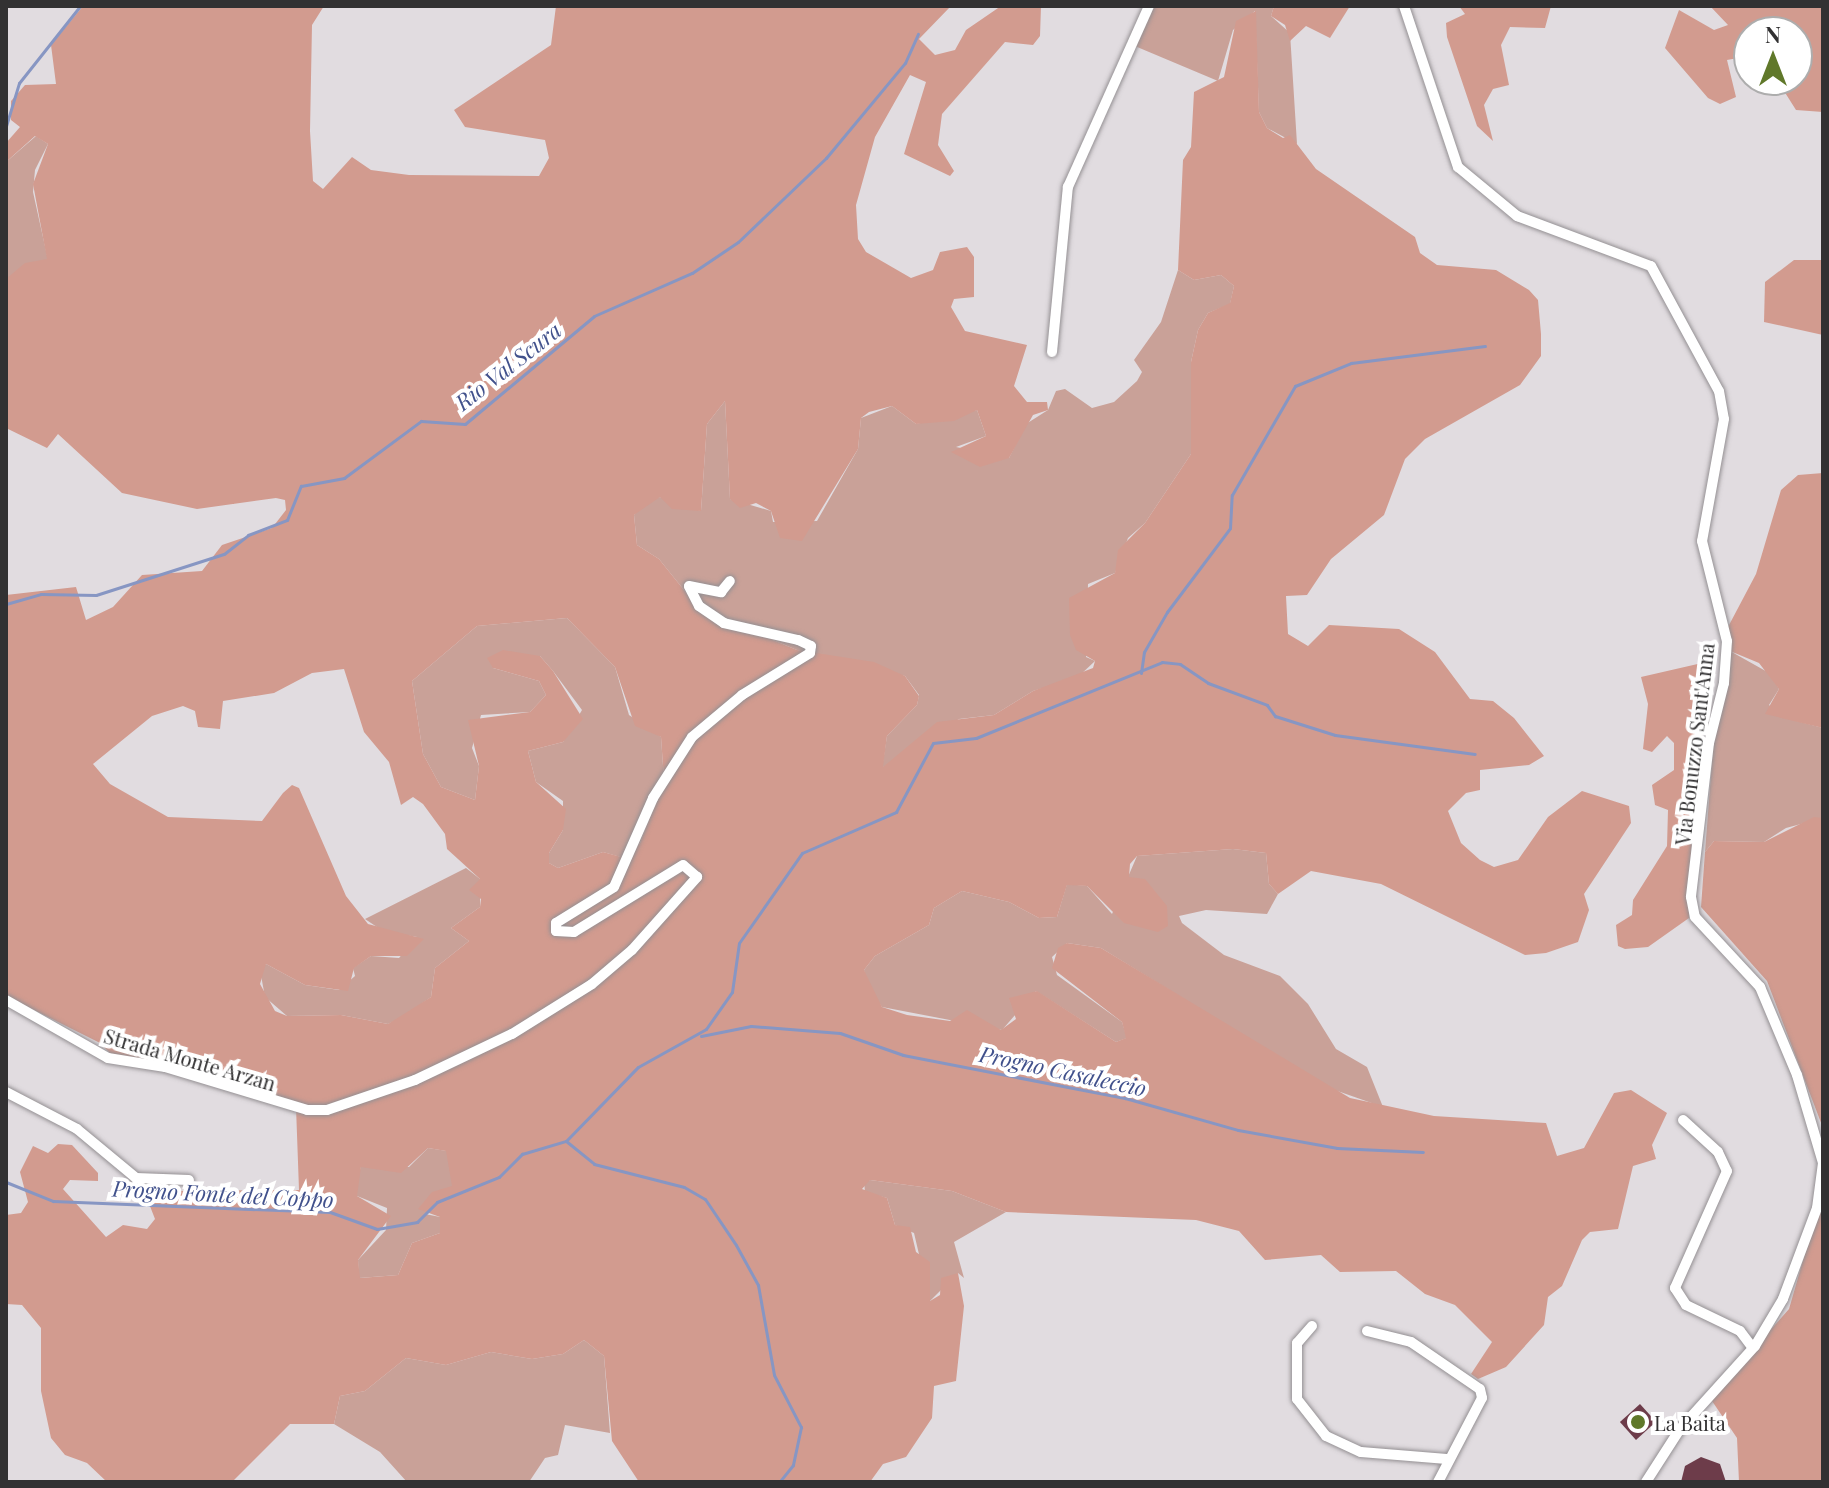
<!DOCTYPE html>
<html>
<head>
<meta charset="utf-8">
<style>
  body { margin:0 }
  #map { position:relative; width:1829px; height:1488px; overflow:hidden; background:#e1dce0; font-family:"Playfair Display",serif }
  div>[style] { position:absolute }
  .green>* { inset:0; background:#c9a198 }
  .forest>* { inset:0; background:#d29b8f }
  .stream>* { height:3px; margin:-1.5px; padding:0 1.5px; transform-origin:1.5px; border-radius:1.5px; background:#8796c3 }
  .building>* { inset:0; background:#6d3c4a; transform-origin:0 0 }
  .roads { filter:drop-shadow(0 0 2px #949093) drop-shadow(0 0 2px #949093) }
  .minor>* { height:10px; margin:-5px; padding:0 5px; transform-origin:5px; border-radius:5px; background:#fff }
  .dots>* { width:22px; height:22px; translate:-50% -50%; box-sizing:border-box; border:4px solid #fff; border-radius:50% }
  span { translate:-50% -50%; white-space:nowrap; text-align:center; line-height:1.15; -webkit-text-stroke:8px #fff; paint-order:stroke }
  .street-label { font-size:20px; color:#323132 }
  .poi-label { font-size:20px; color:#323132 }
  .left { translate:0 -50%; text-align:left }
  .water-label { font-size:22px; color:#41518c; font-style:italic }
  .frame { position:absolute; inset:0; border:8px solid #323132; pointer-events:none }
  .north { position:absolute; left:1733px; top:16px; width:80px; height:80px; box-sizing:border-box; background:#fff; border:2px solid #adadad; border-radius:50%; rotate:0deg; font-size:22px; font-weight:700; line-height:32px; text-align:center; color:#323132 }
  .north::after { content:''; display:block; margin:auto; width:28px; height:36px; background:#60782a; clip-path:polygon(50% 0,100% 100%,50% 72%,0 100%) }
</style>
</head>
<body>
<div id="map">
  <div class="green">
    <i style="clip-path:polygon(1145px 6px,1274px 6px,1271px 16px,1290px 33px,1297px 144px,1267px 128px,1259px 112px,1255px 11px,1233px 30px,1218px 81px,1130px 44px)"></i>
    <i style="clip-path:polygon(36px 136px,48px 144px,35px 170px,33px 192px,48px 260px,6px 279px,6px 162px)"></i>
    <i style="clip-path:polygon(1178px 270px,1194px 280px,1221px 275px,1234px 286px,1230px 304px,1208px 313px,1198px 330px,1191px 362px,1191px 454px,1145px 523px,1128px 538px,1115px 573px,1088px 584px,1086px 657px,1095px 661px,1078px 677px,1033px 691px,994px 715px,959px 719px,882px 768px,887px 736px,917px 705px,919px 695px,905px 676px,797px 650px,700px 610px,659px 559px,637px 545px,634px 515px,648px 500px,660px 497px,701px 511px,707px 424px,725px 401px,730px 499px,771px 511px,773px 522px,817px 521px,858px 449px,861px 418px,892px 406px,916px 424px,977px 410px,986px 436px,956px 447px,1009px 458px,1026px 424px,1048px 410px,1056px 391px,1065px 389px,1092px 408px,1114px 402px,1137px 381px,1142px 372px,1134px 360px,1161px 322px)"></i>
    <i style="clip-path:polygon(567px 618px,615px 667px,629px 715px,661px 737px,664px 780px,640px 843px,624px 858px,603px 852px,558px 868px,549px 863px,549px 853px,563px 830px,563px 801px,536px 782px,528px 751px,563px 742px,582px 710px,553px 671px,540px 656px,493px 668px,539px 681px,546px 695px,530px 712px,481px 715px,472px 748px,479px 766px,475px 800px,441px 787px,423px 754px,412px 681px,477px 626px)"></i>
    <i style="clip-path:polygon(1730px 651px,1771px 674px,1779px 689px,1769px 705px,1782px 717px,1823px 728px,1823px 818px,1786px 828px,1764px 842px,1714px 841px,1705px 852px,1714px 736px)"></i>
    <i style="clip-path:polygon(1233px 849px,1266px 853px,1269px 884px,1278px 894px,1267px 914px,1206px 910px,1179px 916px,1182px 923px,1224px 955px,1280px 976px,1308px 1004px,1336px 1049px,1367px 1067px,1383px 1107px,1329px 1088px,1101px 948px,1067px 943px,1052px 957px,1057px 975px,1122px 1022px,1127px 1038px,1116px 1042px,1036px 991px,1002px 1030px,882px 1007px,866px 984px,864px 970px,875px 956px,929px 925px,934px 908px,962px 891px,1009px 902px,1039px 918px,1057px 917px,1067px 884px,1087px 886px,1112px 914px,1137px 856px)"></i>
    <i style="clip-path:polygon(466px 868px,480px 879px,480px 907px,451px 928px,469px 941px,435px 968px,431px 997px,403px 1017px,388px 1024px,341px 1015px,287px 1016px,265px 997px,260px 970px,266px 964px,305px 985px,339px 990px,355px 976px,353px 968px,371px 956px,399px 958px,417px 937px,383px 931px,365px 919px)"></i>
    <i style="clip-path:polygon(428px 1148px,447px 1151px,453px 1186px,425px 1214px,440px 1217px,440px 1233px,412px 1243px,398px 1275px,359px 1278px,358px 1260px,386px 1230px,387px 1208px,357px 1196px,354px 1186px,361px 1167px,409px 1167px)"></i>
    <i style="clip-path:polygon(870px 1180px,952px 1191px,1006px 1212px,954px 1242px,964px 1278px,958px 1273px,930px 1301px,914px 1233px,895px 1225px,887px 1198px,865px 1192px,864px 1182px)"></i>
    <i style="clip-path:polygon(584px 1340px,604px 1356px,610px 1433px,565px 1425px,558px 1455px,545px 1458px,529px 1482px,407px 1482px,380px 1452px,334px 1424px,340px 1396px,365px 1391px,406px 1358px,446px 1365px,491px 1352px,532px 1359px,563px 1354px)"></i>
  </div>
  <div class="forest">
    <i style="clip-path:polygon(evenodd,83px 6px,324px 6px,312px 25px,310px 131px,313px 181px,323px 189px,352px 157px,371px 170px,409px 175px,539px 176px,549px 158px,545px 140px,465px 127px,454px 110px,551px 45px,556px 6px,951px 6px,919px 39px,935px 55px,955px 50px,966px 30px,1001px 6px,1041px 6px,1040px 36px,1033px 45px,1005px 42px,942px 114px,938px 145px,954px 171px,950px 176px,904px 154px,926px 82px,910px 75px,875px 137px,856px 205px,858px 239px,866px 252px,911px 278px,933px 270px,940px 252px,967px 247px,974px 257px,974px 297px,954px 299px,951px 307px,965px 331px,1027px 345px,1014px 386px,1027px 402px,1047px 402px,1048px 410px,1033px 415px,1009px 458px,980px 467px,951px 452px,986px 436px,977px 410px,954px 421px,916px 424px,892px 406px,869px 412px,861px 418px,858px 449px,802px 541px,780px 538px,771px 511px,756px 503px,740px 508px,730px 499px,725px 401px,707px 424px,701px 511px,672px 509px,660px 497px,634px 515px,637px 545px,659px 559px,700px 610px,797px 650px,874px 662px,905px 676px,919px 696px,917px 705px,887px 736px,883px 767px,937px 722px,994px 715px,1033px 691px,1093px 668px,1095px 661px,1076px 650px,1070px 635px,1069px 598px,1115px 573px,1118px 550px,1145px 523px,1191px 454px,1191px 362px,1198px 330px,1208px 313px,1230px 303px,1234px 286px,1221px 275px,1194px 280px,1178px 270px,1183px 160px,1191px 147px,1194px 92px,1224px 77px,1236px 21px,1256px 11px,1259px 112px,1267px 128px,1283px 138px,1290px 135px,1316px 169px,1415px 237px,1420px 253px,1437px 265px,1496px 270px,1529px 290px,1538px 300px,1541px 334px,1541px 356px,1520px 385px,1425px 439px,1405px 459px,1384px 515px,1331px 559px,1307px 595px,1286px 596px,1288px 634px,1308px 646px,1329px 625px,1399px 629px,1435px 652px,1470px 699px,1493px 701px,1514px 718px,1544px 756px,1529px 765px,1480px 770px,1480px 790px,1466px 793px,1448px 811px,1461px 843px,1480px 860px,1494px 867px,1518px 860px,1548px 817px,1582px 791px,1629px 806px,1631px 823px,1584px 894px,1589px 910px,1578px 942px,1546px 953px,1525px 955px,1381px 884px,1311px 871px,1278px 894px,1269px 884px,1266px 853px,1233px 849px,1137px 856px,1130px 864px,1129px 877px,1145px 879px,1167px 906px,1168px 926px,1158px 932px,1124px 923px,1087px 886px,1067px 885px,1057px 917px,1039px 918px,1009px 902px,962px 891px,934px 908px,929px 925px,875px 956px,864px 970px,882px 1007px,907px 1015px,950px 1021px,967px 1010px,1001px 1030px,1016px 1019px,1009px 998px,1037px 991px,1116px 1042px,1126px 1038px,1122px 1022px,1052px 968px,1058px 948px,1067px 943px,1101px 948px,1350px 1098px,1434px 1116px,1546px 1123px,1557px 1156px,1584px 1148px,1614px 1093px,1631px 1090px,1667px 1113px,1652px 1145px,1656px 1159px,1633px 1166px,1618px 1229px,1590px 1232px,1582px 1240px,1562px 1286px,1548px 1297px,1544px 1325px,1506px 1367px,1478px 1379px,1471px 1374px,1492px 1342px,1455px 1305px,1425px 1294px,1396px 1271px,1340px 1272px,1321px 1255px,1265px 1260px,1239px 1231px,1196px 1220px,1006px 1212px,952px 1191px,870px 1180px,862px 1189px,887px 1198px,895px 1225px,910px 1227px,916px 1252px,930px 1262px,930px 1301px,940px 1295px,941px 1278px,958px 1273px,964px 1306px,956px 1381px,934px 1386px,932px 1418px,906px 1457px,883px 1464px,870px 1482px,639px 1482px,612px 1441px,604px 1356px,584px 1340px,563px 1354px,532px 1359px,491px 1352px,446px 1365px,406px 1358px,365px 1391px,340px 1396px,334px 1424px,290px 1424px,232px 1482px,107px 1482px,87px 1463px,65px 1455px,51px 1438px,41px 1391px,41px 1328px,22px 1305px,6px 1304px,6px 1215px,21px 1213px,28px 1202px,20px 1172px,33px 1146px,48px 1153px,58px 1144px,72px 1145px,98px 1173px,98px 1181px,70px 1180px,63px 1189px,106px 1237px,123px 1225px,147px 1229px,155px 1219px,148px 1201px,165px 1191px,299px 1190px,296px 1107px,114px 1057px,100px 1043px,6px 996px,6px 595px,76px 587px,86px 620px,113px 607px,142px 575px,202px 571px,222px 545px,272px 528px,286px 510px,285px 500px,276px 498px,197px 509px,122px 493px,58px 434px,47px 448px,6px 428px,6px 279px,25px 263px,47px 259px,33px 184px,48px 144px,35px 136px,6px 162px,6px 143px,20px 127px,11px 120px,11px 101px,25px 85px,56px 84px,51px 45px,83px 6px,567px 618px,615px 667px,635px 726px,661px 737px,664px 780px,640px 843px,625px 858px,603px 852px,558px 868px,549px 863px,549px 853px,563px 830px,566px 809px,536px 782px,528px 751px,563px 742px,583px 719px,553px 671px,540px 656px,503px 650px,487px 658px,493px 668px,539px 681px,546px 695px,530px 712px,468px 720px,479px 766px,475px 800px,441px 787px,423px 754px,412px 681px,477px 626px,567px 618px,83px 6px,344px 669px,364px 732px,389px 762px,401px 805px,413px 797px,423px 804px,445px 834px,447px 849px,480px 879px,469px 890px,481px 899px,480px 907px,451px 928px,469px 941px,435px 968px,431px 997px,388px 1024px,341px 1015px,287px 1016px,275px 1011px,260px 984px,266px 964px,305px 985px,348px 991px,354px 968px,371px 956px,407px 956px,424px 939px,368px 924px,346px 896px,299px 788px,292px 785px,283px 793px,262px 821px,168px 817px,110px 784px,93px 764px,152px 716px,183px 706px,195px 711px,198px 727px,220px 729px,223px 701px,274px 693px,312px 673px,344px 669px,83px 6px,428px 1148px,446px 1151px,452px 1186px,432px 1192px,418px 1209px,440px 1217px,440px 1233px,412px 1243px,398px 1275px,360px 1278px,358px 1260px,391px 1216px,357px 1196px,361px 1167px,401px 1173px,428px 1148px)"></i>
    <i style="clip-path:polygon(1274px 6px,1350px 6px,1330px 38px,1306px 26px,1290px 41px,1285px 25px,1271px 16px)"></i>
    <i style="clip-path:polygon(1459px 6px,1551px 6px,1545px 28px,1510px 27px,1501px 45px,1509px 85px,1493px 89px,1484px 105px,1493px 141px,1477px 126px,1447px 37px,1446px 23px,1465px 14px)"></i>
    <i style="clip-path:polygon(1710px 6px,1823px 6px,1823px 112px,1796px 110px,1777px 80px,1797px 80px,1797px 32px,1749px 32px,1749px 56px,1727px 60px,1736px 97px,1720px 104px,1708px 98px,1665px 48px,1679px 10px,1714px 30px,1728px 25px)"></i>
    <i style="clip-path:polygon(1794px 260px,1823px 260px,1823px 335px,1764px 322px,1765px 282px)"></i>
    <i style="clip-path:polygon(1823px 473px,1823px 728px,1765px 714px,1779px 689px,1759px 663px,1730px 651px,1728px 627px,1756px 574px,1781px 490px,1798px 475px)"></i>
    <i style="clip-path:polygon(1715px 660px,1694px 784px,1689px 918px,1648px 947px,1625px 949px,1618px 946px,1616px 925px,1632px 915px,1633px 900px,1667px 846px,1668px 810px,1655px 805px,1652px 785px,1674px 770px,1674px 743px,1667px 736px,1652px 752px,1643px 749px,1648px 704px,1641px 677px)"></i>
    <i style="clip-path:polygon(1814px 817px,1823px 818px,1823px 1128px,1767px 981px,1701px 907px,1705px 852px,1714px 841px,1764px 842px)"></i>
    <i style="clip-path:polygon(1823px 1191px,1823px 1482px,1739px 1482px,1737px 1438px,1710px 1398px,1789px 1309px)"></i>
  </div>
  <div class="stream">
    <i style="left:6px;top:126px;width:45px;rotate:-73.2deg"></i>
    <i style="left:19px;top:83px;width:98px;rotate:-51.6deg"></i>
    <i style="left:6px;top:604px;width:36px;rotate:-16deg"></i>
    <i style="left:41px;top:594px;width:55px;rotate:1deg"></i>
    <i style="left:96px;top:595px;width:134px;rotate:-17.8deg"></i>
    <i style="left:224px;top:554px;width:31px;rotate:-38deg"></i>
    <i style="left:248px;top:535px;width:42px;rotate:-21deg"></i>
    <i style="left:287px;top:520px;width:37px;rotate:-68deg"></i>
    <i style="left:301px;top:486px;width:44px;rotate:-10.5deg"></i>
    <i style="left:344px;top:478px;width:96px;rotate:-36.5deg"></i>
    <i style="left:421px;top:421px;width:44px;rotate:3.9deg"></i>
    <i style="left:465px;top:424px;width:168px;rotate:-39.9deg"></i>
    <i style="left:594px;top:316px;width:107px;rotate:-23.7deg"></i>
    <i style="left:692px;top:273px;width:55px;rotate:-34deg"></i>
    <i style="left:738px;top:242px;width:122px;rotate:-43.7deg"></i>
    <i style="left:826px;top:158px;width:124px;rotate:-50.3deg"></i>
    <i style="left:905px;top:63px;width:32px;rotate:-66deg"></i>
    <i style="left:1141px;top:673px;width:21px;rotate:-82deg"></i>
    <i style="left:1144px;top:652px;width:46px;rotate:-60.1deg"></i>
    <i style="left:1167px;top:612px;width:105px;rotate:-53.1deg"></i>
    <i style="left:1230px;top:528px;width:33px;rotate:-87deg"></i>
    <i style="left:1232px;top:495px;width:126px;rotate:-60deg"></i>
    <i style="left:1295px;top:386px;width:61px;rotate:-22.3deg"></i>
    <i style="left:1351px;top:363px;width:135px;rotate:-7.2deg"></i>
    <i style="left:701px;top:1036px;width:51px;rotate:-11.3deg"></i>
    <i style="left:751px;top:1026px;width:89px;rotate:4.5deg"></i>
    <i style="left:840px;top:1033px;width:67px;rotate:19.2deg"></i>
    <i style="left:903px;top:1055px;width:226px;rotate:11deg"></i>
    <i style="left:1125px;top:1098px;width:117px;rotate:15.8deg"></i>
    <i style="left:1238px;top:1130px;width:101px;rotate:10.3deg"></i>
    <i style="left:1337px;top:1148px;width:86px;rotate:2.7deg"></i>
    <i style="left:566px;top:1141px;width:36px;rotate:39deg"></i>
    <i style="left:594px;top:1164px;width:93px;rotate:14.3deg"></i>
    <i style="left:684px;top:1187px;width:24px;rotate:30deg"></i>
    <i style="left:705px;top:1199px;width:55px;rotate:56deg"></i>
    <i style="left:736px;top:1245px;width:46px;rotate:61.2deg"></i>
    <i style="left:758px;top:1285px;width:91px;rotate:79.9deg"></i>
    <i style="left:774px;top:1375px;width:59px;rotate:62.6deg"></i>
    <i style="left:801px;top:1427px;width:39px;rotate:102deg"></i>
    <i style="left:793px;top:1465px;width:22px;rotate:129deg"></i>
    <i style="left:6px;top:1182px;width:51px;rotate:22deg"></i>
    <i style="left:53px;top:1201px;width:277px;rotate:2.3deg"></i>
    <i style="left:330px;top:1212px;width:50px;rotate:19.9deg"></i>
    <i style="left:377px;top:1229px;width:41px;rotate:-9.9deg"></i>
    <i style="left:417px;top:1222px;width:28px;rotate:-45deg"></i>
    <i style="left:437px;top:1202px;width:67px;rotate:-22deg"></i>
    <i style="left:499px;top:1177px;width:33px;rotate:-45deg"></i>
    <i style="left:522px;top:1154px;width:46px;rotate:-16.5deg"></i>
    <i style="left:566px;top:1141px;width:103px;rotate:-45.8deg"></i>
    <i style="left:638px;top:1067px;width:78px;rotate:-29.2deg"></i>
    <i style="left:706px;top:1029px;width:45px;rotate:-54.9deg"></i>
    <i style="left:732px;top:992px;width:49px;rotate:-81.9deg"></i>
    <i style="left:739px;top:943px;width:110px;rotate:-55deg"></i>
    <i style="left:802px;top:853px;width:103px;rotate:-23.6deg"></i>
    <i style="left:896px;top:812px;width:78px;rotate:-61.8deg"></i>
    <i style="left:933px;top:743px;width:43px;rotate:-6.6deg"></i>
    <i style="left:976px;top:738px;width:201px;rotate:-22.2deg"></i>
    <i style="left:1162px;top:662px;width:18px;rotate:6deg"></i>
    <i style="left:1180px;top:664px;width:34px;rotate:34deg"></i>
    <i style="left:1208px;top:683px;width:63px;rotate:20.4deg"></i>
    <i style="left:1267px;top:705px;width:14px;rotate:54deg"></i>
    <i style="left:1275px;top:716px;width:63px;rotate:17.6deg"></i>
    <i style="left:1335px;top:735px;width:141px;rotate:7.7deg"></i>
  </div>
  <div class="building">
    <i style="left:1640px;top:1404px;width:24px;height:27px;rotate:48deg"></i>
    <i style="clip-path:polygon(1701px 1457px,1720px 1464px,1726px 1482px,1681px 1482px,1685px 1466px)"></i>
  </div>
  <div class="roads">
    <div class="minor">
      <i style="left:1404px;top:6px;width:170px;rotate:71.5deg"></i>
      <i style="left:1458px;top:167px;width:77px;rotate:39.7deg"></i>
      <i style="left:1517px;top:216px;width:143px;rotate:20.5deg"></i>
      <i style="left:1651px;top:266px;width:142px;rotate:61.5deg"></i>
      <i style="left:1719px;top:391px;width:28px;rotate:80deg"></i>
      <i style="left:1724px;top:419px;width:124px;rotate:100.2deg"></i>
      <i style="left:1702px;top:541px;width:103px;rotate:76deg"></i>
      <i style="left:1727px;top:641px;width:42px;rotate:94.1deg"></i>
      <i style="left:1724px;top:683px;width:62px;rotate:104deg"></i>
      <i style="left:1709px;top:743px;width:155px;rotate:96.7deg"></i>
      <i style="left:1691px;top:897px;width:20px;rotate:79deg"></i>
      <i style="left:1695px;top:917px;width:96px;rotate:47.1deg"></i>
      <i style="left:1760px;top:987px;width:95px;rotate:67.2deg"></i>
      <i style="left:1797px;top:1075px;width:92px;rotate:73.5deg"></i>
      <i style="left:1823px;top:1163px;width:45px;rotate:97.6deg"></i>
      <i style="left:1817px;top:1208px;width:97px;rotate:110.5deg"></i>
      <i style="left:1783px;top:1299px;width:55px;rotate:120.8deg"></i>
      <i style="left:1755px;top:1346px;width:112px;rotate:132.1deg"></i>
      <i style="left:1680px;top:1429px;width:63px;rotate:122.7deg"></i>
      <i style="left:1052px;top:352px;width:166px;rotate:-84.5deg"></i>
      <i style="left:1068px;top:187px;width:198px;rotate:-65.9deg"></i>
      <i style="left:6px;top:1000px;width:117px;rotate:29.6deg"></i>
      <i style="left:108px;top:1058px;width:58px;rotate:9deg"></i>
      <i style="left:165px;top:1067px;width:148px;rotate:16.8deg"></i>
      <i style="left:307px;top:1110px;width:20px"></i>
      <i style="left:327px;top:1110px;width:93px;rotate:-18.8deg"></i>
      <i style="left:415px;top:1080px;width:107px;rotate:-25.4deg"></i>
      <i style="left:512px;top:1034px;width:94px;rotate:-32deg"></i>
      <i style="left:592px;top:984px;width:52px;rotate:-40.4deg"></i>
      <i style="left:632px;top:950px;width:98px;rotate:-48.3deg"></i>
      <i style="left:697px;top:877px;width:18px;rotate:-139deg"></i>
      <i style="left:683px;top:865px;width:128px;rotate:148.4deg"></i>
      <i style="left:574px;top:932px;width:18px;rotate:-177deg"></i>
      <i style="left:556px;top:931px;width:8px;rotate:-90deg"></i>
      <i style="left:556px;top:923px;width:68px;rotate:-31.8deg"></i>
      <i style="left:614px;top:887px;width:97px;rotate:-66.3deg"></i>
      <i style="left:653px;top:798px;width:72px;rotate:-57.4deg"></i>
      <i style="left:692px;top:737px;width:65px;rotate:-40deg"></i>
      <i style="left:742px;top:695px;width:80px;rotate:-31.7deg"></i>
      <i style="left:810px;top:653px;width:7px;rotate:-82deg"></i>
      <i style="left:811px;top:646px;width:14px;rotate:-155deg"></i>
      <i style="left:798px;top:640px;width:76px;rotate:-167.1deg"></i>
      <i style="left:724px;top:623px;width:30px;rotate:-146deg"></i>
      <i style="left:699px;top:606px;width:22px;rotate:-117deg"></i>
      <i style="left:689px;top:586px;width:33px;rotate:11deg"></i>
      <i style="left:721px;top:592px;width:14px;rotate:-51deg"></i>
      <i style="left:6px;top:1092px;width:80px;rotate:27.5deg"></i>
      <i style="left:77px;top:1129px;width:77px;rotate:39.7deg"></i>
      <i style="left:136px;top:1178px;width:53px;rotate:2.2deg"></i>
      <i style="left:1683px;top:1120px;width:47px;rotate:42.4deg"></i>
      <i style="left:1718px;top:1152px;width:21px;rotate:65deg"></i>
      <i style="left:1727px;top:1171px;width:128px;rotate:114deg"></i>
      <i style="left:1675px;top:1288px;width:20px;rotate:57deg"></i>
      <i style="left:1686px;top:1305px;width:60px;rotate:25.7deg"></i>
      <i style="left:1740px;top:1331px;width:21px;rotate:53deg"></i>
      <i style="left:1312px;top:1326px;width:23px;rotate:131deg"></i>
      <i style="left:1297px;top:1343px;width:56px;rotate:90deg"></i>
      <i style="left:1297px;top:1399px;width:47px;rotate:51.9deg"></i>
      <i style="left:1326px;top:1436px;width:38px;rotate:25deg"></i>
      <i style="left:1361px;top:1452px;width:86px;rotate:4.7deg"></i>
      <i style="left:1367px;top:1331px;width:45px;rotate:14deg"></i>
      <i style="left:1411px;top:1342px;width:83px;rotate:34.3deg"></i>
      <i style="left:1480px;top:1389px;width:9px;rotate:77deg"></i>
      <i style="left:1482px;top:1398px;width:95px;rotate:117.6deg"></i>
    </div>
  </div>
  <div class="dots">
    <i style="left:1638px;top:1422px;background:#60782a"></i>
  </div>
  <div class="street-label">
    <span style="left:1694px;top:744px;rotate:-83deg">Via Bonuzzo Sant'Anna</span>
    <span style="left:190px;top:1059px;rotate:16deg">Strada Monte Arzan</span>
  </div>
  <div class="poi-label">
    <span class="left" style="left:1654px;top:1422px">La Baita</span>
  </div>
  <div class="water-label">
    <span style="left:508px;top:366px;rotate:-38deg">Rio Val Scura</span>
    <span style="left:1063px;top:1071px;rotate:12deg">Progno Casaleccio</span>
    <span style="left:223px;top:1194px;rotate:3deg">Progno Fonte del Coppo</span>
  </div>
  <div class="frame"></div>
  <div class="north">N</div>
</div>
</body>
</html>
